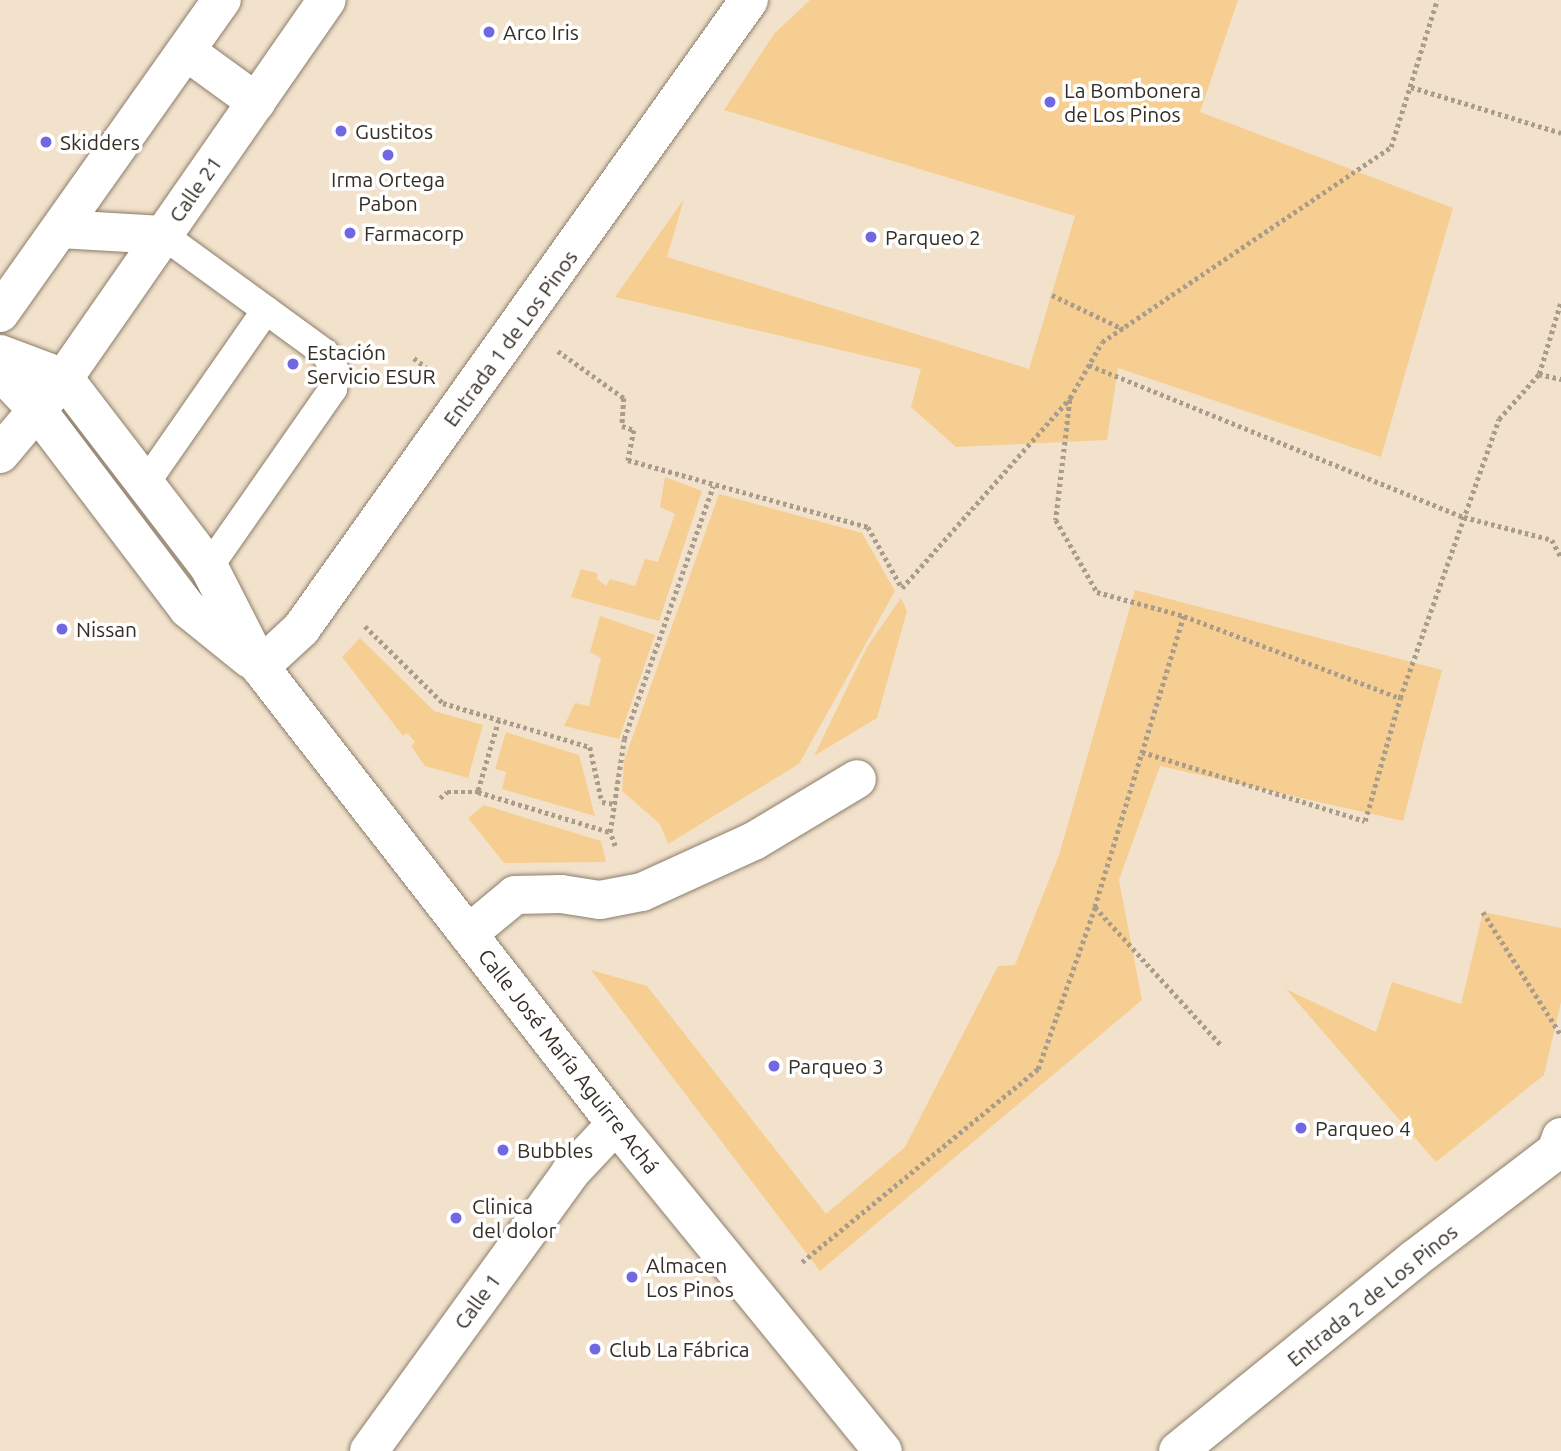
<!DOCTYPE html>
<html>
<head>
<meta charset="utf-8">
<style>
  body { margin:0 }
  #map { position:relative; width:1561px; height:1451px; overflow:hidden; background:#f2e2cc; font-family:Ubuntu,sans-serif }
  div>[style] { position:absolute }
  .green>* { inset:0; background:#f7ce91 }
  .path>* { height:4.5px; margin-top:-2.25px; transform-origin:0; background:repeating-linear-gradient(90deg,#a99c8b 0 3.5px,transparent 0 7px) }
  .roads { filter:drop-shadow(0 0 2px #8c7e6a) drop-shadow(0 0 2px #8c7e6a) }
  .service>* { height:28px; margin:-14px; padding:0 14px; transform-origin:14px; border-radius:14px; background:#fff }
  .minor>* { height:38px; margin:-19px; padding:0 19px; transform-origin:19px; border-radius:19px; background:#fff }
  .tertiary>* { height:38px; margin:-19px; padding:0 19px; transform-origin:19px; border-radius:19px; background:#fff }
  .secondary>* { height:38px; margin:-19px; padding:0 19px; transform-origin:19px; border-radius:19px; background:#fff }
  .dots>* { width:19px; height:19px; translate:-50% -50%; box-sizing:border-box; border:4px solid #fff; border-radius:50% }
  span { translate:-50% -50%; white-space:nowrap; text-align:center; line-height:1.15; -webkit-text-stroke:7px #fff; paint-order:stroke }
  .poi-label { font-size:21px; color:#342e25 }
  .left { translate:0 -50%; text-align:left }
  .street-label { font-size:21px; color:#342e25 }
</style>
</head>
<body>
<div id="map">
  <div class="green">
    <i style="clip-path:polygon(810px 0,1238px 0,1200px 112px,1453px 208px,1381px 457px,1118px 368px,1107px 440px,956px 447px,911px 407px,921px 369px,615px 297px,684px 199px,667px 257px,1029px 369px,1075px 216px,724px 110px,774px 34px)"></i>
    <i style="clip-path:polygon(665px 477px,702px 491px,659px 621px,571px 597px,581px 569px,597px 573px,597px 579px,606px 586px,610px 579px,635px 586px,645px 559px,658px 562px,675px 514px,660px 507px)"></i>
    <i style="clip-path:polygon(719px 494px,862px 533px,895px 591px,799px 764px,668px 844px,660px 824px,622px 791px,624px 761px)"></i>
    <i style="clip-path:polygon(1135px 590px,1442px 670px,1403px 821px,1160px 766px,1119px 880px,1142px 1000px,820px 1271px,591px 970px,647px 986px,826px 1214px,905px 1147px,998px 966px,1015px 965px,1059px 855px)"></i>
    <i style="clip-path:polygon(901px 598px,907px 611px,877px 718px,814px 756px,867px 647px)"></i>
    <i style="clip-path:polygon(600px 616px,655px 635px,619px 739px,564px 726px,575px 703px,589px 706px,601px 658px,590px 652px)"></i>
    <i style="clip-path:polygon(360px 638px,434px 711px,483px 725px,468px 778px,425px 766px,411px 746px,415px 742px,407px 733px,403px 736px,342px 657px)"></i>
    <i style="clip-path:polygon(506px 732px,579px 755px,595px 816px,502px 789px,506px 772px,495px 769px)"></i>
    <i style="clip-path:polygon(484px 805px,601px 841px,606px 862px,504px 863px,468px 818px)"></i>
    <i style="clip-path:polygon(1483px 912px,1561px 928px,1561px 1002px,1544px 1075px,1436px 1162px,1286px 989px,1376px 1032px,1392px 982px,1461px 1004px)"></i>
  </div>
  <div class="path">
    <i style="left:1411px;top:87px;width:157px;rotate:17deg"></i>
    <i style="left:1052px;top:295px;width:79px;rotate:25.6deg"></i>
    <i style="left:558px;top:351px;width:81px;rotate:35.5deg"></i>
    <i style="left:624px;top:398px;width:28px;rotate:94deg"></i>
    <i style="left:622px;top:426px;width:13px;rotate:18deg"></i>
    <i style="left:634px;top:430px;width:31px;rotate:101deg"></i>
    <i style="left:628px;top:460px;width:249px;rotate:15.6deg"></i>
    <i style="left:868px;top:527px;width:70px;rotate:60.9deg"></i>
    <i style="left:902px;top:588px;width:254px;rotate:-48.5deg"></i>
    <i style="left:1070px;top:398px;width:64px;rotate:-60.3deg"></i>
    <i style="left:1102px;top:342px;width:349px;rotate:-34deg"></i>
    <i style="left:1391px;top:147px;width:154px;rotate:-72.6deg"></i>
    <i style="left:414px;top:358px;width:16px;rotate:38deg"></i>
    <i style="left:1089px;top:365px;width:405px;rotate:22.1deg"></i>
    <i style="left:1464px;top:517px;width:91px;rotate:14.6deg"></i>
    <i style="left:1552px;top:540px;width:19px;rotate:62deg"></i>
    <i style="left:1539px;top:374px;width:23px;rotate:13deg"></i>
    <i style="left:1070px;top:400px;width:121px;rotate:96.7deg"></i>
    <i style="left:1056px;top:520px;width:83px;rotate:60.3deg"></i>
    <i style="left:1097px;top:592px;width:90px;rotate:15.4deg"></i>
    <i style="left:1184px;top:616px;width:231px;rotate:20.8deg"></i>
    <i style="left:1184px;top:616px;width:304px;rotate:107deg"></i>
    <i style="left:1095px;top:907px;width:187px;rotate:47.6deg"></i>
    <i style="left:365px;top:626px;width:110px;rotate:44.6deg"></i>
    <i style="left:443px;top:703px;width:153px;rotate:16.7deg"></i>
    <i style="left:590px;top:747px;width:56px;rotate:77.7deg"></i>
    <i style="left:602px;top:802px;width:12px;rotate:9deg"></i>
    <i style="left:499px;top:720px;width:75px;rotate:106.3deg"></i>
    <i style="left:478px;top:792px;width:138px;rotate:16.9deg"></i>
    <i style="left:1142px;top:752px;width:233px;rotate:17.2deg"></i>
    <i style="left:1365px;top:821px;width:128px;rotate:-74.1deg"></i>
    <i style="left:1400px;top:698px;width:296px;rotate:-70.5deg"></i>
    <i style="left:1499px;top:419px;width:60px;rotate:-48.4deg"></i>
    <i style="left:1539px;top:374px;width:76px;rotate:-73.2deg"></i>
    <i style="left:440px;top:798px;width:9px;rotate:-41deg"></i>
    <i style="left:447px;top:792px;width:31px"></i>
    <i style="left:615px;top:846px;width:15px;rotate:-110deg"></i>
    <i style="left:610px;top:832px;width:94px;rotate:-81.4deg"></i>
    <i style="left:624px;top:739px;width:268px;rotate:-70.6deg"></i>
    <i style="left:1483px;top:912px;width:146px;rotate:57.6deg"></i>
    <i style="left:802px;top:1262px;width:305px;rotate:-39.3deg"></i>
    <i style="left:1038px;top:1069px;width:172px;rotate:-70.6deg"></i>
  </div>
  <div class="roads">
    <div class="service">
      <i style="left:163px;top:235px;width:200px;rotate:36.1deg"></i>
      <i style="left:325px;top:353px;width:21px;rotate:61deg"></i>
      <i style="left:335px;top:371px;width:18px;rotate:96deg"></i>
      <i style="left:333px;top:389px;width:217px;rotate:124.9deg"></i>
      <i style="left:145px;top:484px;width:212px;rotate:-55.2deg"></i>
    </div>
    <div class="minor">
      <i style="left:260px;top:667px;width:56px;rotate:-42.8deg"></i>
      <i style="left:301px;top:629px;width:772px;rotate:-54.54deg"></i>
      <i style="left:468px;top:934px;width:61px;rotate:-39.7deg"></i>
      <i style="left:515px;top:895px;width:46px;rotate:-1.2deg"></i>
      <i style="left:561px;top:894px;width:39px;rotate:9deg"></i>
      <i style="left:600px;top:900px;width:43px;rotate:-10.8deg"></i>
      <i style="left:642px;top:892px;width:123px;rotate:-24.5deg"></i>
      <i style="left:754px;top:841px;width:120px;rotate:-31deg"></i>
      <i style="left:369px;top:1451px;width:343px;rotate:-54.1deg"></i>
      <i style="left:570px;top:1173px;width:67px;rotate:-46.8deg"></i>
      <i style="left:1178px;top:1451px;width:303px;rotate:-39.1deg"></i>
      <i style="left:1413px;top:1260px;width:180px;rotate:-37.3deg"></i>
      <i style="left:1556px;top:1151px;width:15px;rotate:-70deg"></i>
    </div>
    <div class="tertiary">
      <i style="left:0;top:354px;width:68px;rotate:20.6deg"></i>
      <i style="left:64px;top:378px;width:238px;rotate:52.5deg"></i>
      <i style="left:209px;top:567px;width:112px;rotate:63deg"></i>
      <i style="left:260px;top:667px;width:579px;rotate:52.08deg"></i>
      <i style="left:616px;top:1124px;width:422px;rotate:50.8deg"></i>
      <i style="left:0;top:371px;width:54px;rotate:46.5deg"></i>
      <i style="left:37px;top:410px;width:250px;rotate:52.8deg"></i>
      <i style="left:188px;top:609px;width:80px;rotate:38.9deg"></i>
    </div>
    <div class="secondary">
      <i style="left:186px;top:51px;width:87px;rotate:36.1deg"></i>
      <i style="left:60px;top:229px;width:103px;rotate:3.3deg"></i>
      <i style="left:0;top:313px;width:384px;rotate:-54.7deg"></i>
      <i style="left:0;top:454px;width:99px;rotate:-49.9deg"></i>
      <i style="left:64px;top:378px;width:460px;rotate:-55.2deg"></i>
    </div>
  </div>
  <div class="dots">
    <i style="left:489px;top:32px;background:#7267e2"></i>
    <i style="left:1050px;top:102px;background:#7267e2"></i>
    <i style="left:341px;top:131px;background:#7267e2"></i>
    <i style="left:46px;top:142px;background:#7267e2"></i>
    <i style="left:388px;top:155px;background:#7267e2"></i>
    <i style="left:350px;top:233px;background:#7267e2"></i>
    <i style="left:871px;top:237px;background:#7267e2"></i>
    <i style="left:293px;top:364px;background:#7267e2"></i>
    <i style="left:62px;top:629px;background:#7267e2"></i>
    <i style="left:774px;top:1066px;background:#7267e2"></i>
    <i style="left:1301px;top:1128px;background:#7267e2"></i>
    <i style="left:503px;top:1150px;background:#7267e2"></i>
    <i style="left:456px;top:1218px;background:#7267e2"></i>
    <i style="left:632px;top:1277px;background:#7267e2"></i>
    <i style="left:595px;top:1349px;background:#7267e2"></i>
  </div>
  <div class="poi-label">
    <span class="left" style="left:503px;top:32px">Arco Iris</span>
    <span class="left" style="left:1064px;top:102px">La Bombonera<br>de Los Pinos</span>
    <span class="left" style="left:355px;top:131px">Gustitos</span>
    <span class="left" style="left:60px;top:142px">Skidders</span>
    <span style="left:388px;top:191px">Irma Ortega<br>Pabon</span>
    <span class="left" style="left:364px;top:233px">Farmacorp</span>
    <span class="left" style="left:885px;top:237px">Parqueo 2</span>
    <span class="left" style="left:307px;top:364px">Estación<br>Servicio ESUR</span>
    <span class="left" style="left:76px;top:629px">Nissan</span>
    <span class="left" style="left:788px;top:1066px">Parqueo 3</span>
    <span class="left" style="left:1315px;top:1128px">Parqueo 4</span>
    <span class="left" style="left:517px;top:1150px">Bubbles</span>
    <span class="left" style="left:472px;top:1218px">Clinica<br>del dolor</span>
    <span class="left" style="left:646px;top:1277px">Almacen<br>Los Pinos</span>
    <span class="left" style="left:609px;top:1349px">Club La Fábrica</span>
  </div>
  <div class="street-label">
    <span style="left:195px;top:189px;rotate:-55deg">Calle 21</span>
    <span style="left:510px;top:338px;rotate:-54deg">Entrada 1 de Los Pinos</span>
    <span style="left:569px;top:1061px;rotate:52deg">Calle José María Aguirre Achá</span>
    <span style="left:1372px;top:1295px;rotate:-39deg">Entrada 2 de Los Pinos</span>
    <span style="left:477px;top:1301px;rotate:-54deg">Calle 1</span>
  </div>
</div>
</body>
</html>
